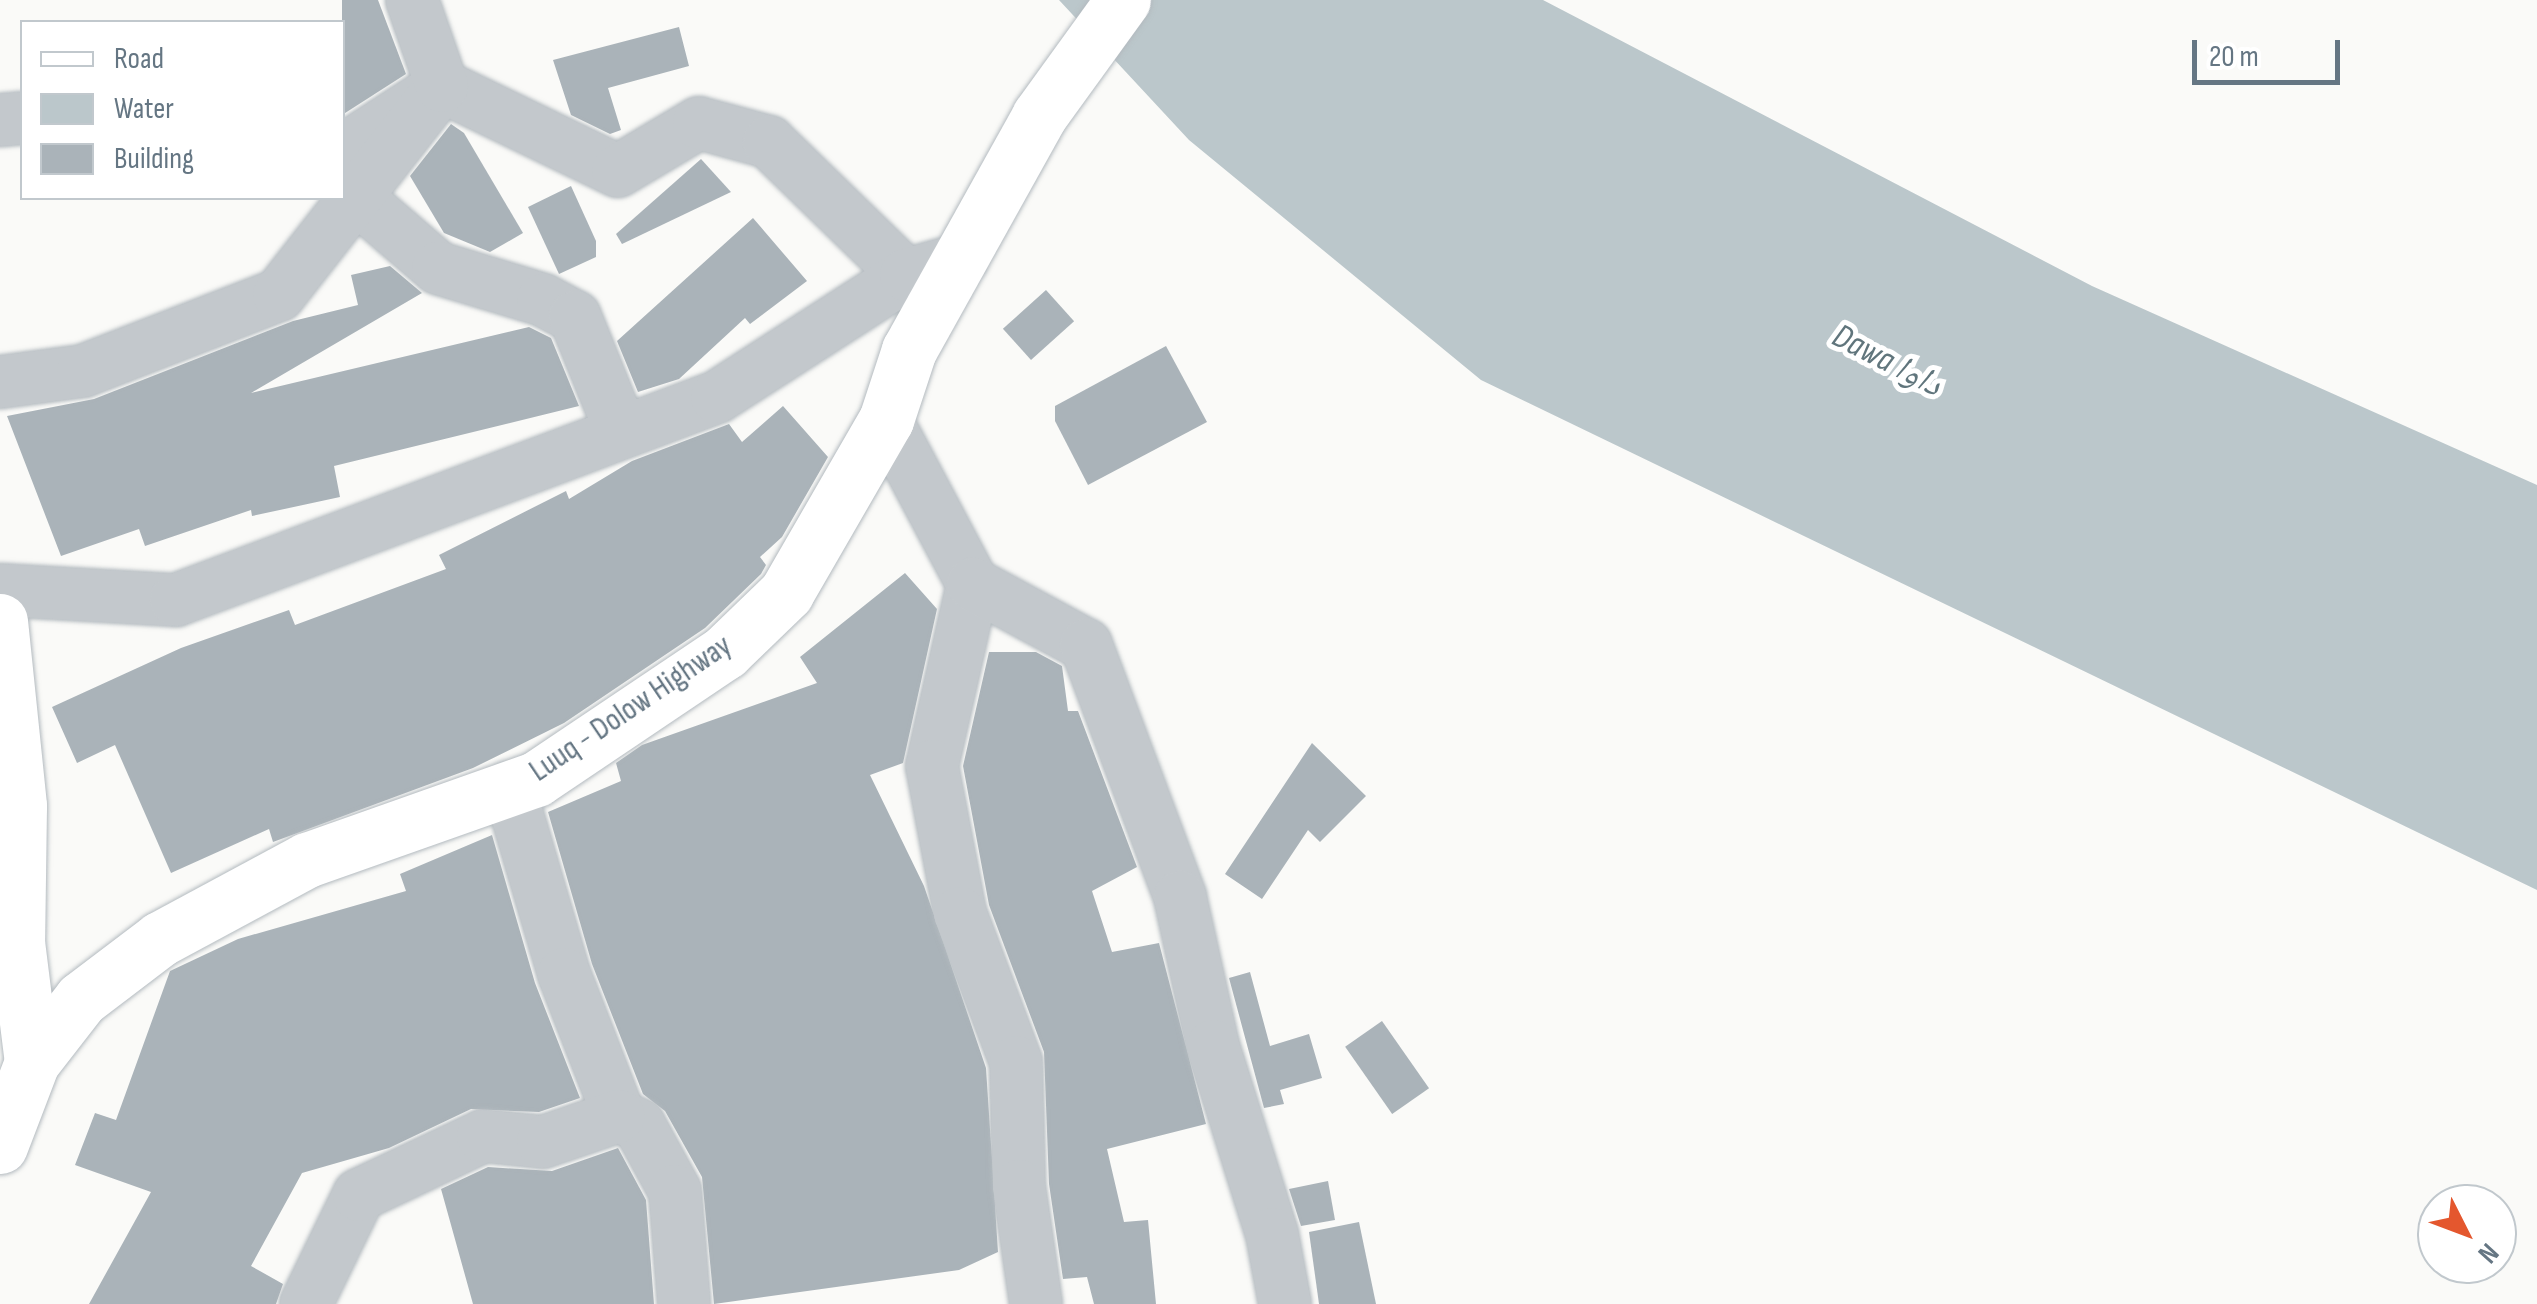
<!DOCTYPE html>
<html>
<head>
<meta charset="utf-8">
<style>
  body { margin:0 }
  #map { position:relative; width:2537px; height:1304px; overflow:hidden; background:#fafaf8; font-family:"Sofia Sans Condensed","Noto Naskh Arabic",sans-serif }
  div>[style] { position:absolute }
  .water>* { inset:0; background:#bbc7cb }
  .building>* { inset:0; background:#aab3b9; transform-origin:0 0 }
  .roads { filter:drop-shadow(0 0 2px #b3babf) drop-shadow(0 0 2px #b3babf) }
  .minor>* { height:52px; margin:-26px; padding:0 26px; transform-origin:26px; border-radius:26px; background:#c3c8cc }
  .secondary>* { height:55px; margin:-27.5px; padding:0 27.5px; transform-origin:27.5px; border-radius:27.5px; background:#fff }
  .primary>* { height:55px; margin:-27.5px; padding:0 27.5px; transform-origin:27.5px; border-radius:27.5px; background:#fff }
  span { translate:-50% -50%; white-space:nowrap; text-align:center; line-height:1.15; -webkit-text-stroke:10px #fff; paint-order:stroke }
  .street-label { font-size:32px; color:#657683 }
  .water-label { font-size:35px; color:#60757c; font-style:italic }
  .legend { position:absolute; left:20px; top:20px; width:325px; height:180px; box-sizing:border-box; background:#fff; border:2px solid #c1c8cd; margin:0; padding:12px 18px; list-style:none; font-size:30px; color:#657683 }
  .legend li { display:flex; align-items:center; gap:20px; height:50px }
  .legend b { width:50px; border:2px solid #c1c8cd }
  .north { position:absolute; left:2417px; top:1184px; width:100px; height:100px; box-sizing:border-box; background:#fff; border:2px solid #c1c8cd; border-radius:50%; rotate:132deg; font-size:28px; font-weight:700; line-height:40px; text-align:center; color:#657683 }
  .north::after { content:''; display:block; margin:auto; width:35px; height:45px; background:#e4572e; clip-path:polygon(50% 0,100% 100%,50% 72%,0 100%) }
  .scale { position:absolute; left:2192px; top:40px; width:148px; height:45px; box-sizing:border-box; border:5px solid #657683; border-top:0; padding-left:12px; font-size:30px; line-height:35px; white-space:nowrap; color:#657683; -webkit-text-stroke:8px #fff; paint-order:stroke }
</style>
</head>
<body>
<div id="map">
  <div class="water">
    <i style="clip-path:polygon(1059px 0,1543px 0,2092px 286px,2537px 485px,2537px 890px,1481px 380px,1189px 140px)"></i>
  </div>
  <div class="building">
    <i style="clip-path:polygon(342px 0,378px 0,406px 74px,342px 115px)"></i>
    <i style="clip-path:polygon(679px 27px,689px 66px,608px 88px,621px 130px,610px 134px,571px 115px,553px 60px)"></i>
    <i style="clip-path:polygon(451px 124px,464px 133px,523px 233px,490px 252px,444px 233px,410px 176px)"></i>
    <i style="clip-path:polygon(701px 159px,731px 192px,622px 244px,616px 234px)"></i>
    <i style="clip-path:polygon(571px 186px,596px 241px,596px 257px,559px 274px,528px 207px)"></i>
    <i style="clip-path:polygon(753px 218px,807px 281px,750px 324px,745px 318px,679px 379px,638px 392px,617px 341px)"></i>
    <i style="clip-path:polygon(390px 266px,422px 293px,251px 393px,529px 327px,551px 338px,579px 406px,334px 466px,340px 497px,252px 516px,251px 510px,145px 546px,139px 529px,61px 556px,7px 416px,94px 399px,293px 321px,358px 305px,351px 275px)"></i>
    <i style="left:1046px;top:290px;width:42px;height:58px;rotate:48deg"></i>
    <i style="clip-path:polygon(1166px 346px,1207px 422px,1088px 485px,1055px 421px,1055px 406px)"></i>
    <i style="clip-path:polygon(783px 406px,828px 457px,782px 537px,760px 557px,766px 565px,761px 574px,705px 628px,564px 723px,473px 768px,273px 842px,269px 829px,171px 873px,115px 745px,77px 763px,52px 707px,181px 648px,289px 610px,295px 625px,446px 569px,439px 555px,566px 491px,569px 499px,632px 461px,729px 424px,742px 442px)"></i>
    <i style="clip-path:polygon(905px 573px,937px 609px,903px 763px,870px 775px,924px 886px,986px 1068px,998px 1252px,959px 1270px,714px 1304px,702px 1177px,665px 1111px,643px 1094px,592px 964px,548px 812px,621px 781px,616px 763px,642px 745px,817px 683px,800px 657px)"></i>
    <i style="clip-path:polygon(989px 652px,1036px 652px,1062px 666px,1068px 711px,1078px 711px,1137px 867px,1092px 891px,1112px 952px,1159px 943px,1206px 1124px,1107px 1149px,1124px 1222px,1148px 1220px,1156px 1304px,1094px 1304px,1087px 1277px,1063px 1279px,1049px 1184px,1044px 1052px,989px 905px,963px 766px)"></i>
    <i style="clip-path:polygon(1312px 743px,1366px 796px,1320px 842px,1308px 830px,1262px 899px,1225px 874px)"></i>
    <i style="clip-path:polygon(492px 835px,535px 983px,580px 1098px,539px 1112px,471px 1109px,389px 1148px,302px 1173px,251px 1266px,283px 1284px,276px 1304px,89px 1304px,151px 1192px,75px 1165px,95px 1113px,116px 1120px,170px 971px,238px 939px,406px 891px,400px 874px)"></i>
    <i style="clip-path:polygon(1250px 972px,1270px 1046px,1309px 1034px,1322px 1078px,1280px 1090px,1284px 1104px,1264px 1108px,1229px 978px)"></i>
    <i style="left:1382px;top:1021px;width:82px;height:45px;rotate:55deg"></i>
    <i style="clip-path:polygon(618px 1148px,646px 1200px,654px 1304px,473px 1304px,441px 1189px,488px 1167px,552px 1171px)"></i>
    <i style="clip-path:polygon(1328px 1181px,1335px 1220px,1301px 1226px,1289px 1189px)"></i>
    <i style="clip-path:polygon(1359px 1222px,1376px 1304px,1319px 1304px,1309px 1232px)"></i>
  </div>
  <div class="roads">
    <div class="minor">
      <i style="left:0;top:120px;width:22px;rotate:-5deg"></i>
      <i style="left:342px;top:151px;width:119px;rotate:-33deg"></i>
      <i style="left:442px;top:86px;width:195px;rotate:25.8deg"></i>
      <i style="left:618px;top:171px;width:94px;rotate:-30.7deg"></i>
      <i style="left:699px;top:123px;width:73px;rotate:15.2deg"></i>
      <i style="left:769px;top:142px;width:191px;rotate:44.2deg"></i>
      <i style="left:357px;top:198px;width:107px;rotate:40.8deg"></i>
      <i style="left:438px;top:268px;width:110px;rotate:16.9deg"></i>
      <i style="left:543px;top:300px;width:36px;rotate:28deg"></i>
      <i style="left:575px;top:317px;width:123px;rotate:68deg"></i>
      <i style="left:0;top:382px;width:84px;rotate:-7.5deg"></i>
      <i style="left:83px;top:371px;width:210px;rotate:-21.2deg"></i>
      <i style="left:279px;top:295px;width:265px;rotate:-52deg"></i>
      <i style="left:442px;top:86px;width:91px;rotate:-109.2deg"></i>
      <i style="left:886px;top:420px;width:186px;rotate:62.1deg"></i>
      <i style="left:973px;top:584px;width:187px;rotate:102.7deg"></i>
      <i style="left:932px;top:766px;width:150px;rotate:79.2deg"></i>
      <i style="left:960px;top:913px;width:159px;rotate:69.4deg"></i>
      <i style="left:1016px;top:1062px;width:124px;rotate:88.6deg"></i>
      <i style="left:1019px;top:1186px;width:119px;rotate:81.8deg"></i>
      <i style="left:973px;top:584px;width:128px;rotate:28.4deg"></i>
      <i style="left:1086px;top:645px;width:269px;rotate:69.5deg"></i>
      <i style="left:1180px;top:897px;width:153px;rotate:77.5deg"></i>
      <i style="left:1213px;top:1046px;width:197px;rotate:72.6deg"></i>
      <i style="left:1272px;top:1234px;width:71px;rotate:79.5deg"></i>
      <i style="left:0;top:590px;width:176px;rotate:3.3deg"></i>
      <i style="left:176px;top:600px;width:578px;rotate:-20.57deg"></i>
      <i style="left:717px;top:397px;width:225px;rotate:-32.8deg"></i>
      <i style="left:906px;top:275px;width:59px;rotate:-15.7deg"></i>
      <i style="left:509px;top:787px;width:195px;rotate:73.6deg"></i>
      <i style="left:564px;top:974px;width:152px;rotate:68.8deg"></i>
      <i style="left:619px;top:1116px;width:22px;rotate:24deg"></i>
      <i style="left:639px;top:1125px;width:75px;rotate:61.4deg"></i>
      <i style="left:675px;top:1191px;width:113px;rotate:85.4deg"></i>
      <i style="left:306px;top:1304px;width:121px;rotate:-64.1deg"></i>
      <i style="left:359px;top:1195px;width:137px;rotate:-25.4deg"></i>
      <i style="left:483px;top:1136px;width:60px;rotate:5.7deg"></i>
      <i style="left:543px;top:1142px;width:80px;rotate:-18.9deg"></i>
    </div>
    <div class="secondary">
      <i style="left:0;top:621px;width:186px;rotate:84.1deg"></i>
      <i style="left:19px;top:806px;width:136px;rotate:90.8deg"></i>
      <i style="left:17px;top:942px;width:121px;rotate:82.9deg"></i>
    </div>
    <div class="primary">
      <i style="left:0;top:1146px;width:90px;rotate:-69.1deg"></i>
      <i style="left:32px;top:1062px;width:80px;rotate:-52.1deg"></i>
      <i style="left:81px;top:999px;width:99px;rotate:-37.2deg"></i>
      <i style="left:160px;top:939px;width:167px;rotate:-28.3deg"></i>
      <i style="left:307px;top:860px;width:243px;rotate:-19.5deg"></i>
      <i style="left:536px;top:779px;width:228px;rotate:-33.9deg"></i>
      <i style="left:725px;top:652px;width:85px;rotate:-44deg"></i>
      <i style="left:786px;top:593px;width:200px;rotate:-60deg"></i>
      <i style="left:886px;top:420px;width:74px;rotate:-71.8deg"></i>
      <i style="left:909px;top:350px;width:268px;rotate:-60.9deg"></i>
      <i style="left:1039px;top:116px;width:143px;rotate:-54.1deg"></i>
    </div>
  </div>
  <div class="street-label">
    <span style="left:631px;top:709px;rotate:-34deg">Luuq - Dolow Highway</span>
  </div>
  <div class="water-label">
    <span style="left:1887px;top:361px;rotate:27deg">Dawa داوا</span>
  </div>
  <ul class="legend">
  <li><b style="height:12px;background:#fff"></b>Road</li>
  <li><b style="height:28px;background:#bbc7cb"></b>Water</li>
  <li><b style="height:28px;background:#aab3b9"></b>Building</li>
  </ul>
  <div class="north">N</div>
  <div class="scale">20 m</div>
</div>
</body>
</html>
